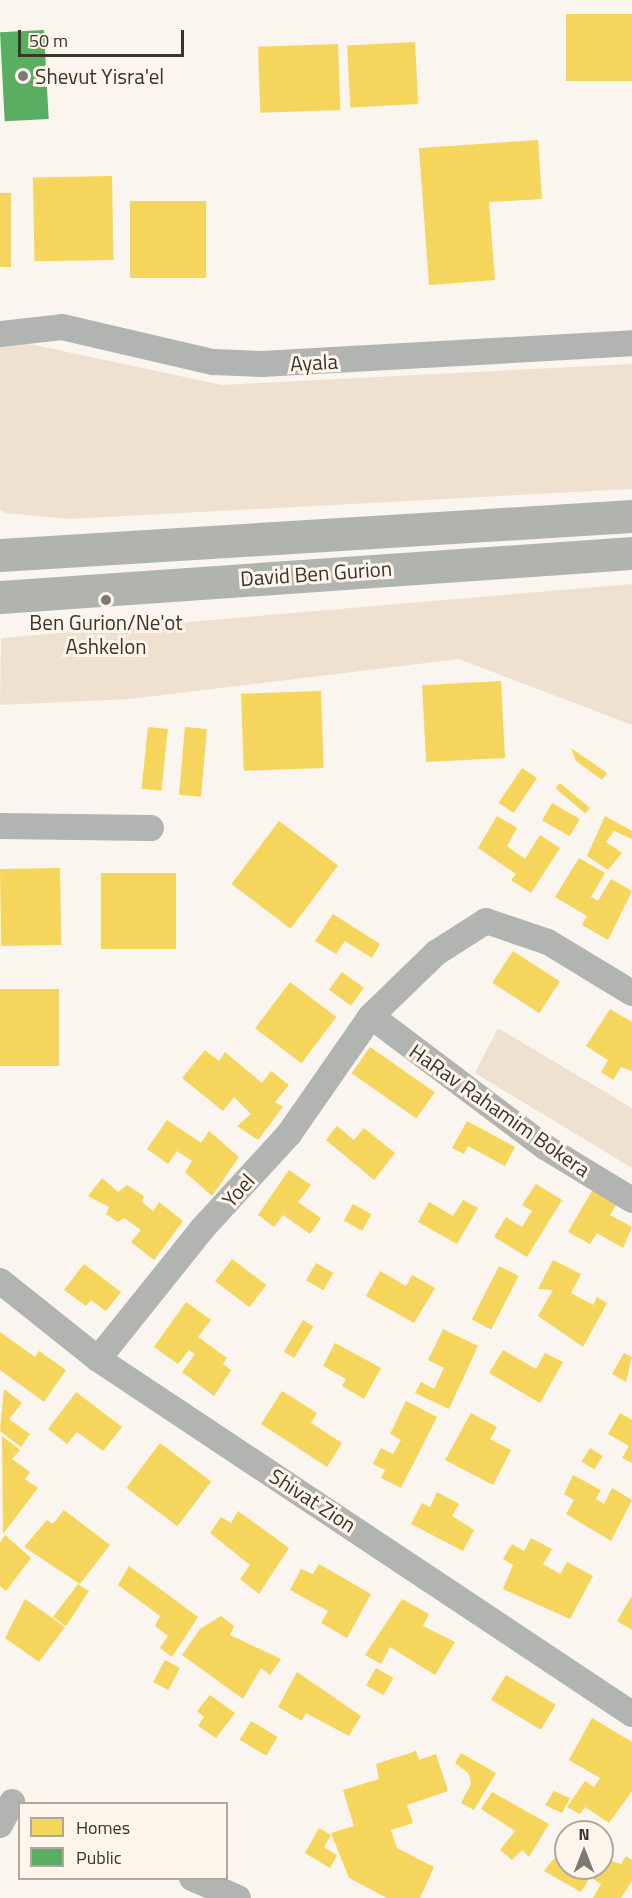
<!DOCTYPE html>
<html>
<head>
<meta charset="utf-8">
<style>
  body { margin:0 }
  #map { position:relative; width:632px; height:1898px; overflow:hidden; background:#faf5ef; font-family:"Titillium Web",sans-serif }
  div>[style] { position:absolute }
  .green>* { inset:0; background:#efe1d0 }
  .homes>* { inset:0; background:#f6d55c; transform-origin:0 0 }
  .public>* { inset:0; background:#5aae61; transform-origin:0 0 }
  .street>* { height:26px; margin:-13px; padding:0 13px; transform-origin:13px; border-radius:13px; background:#b1b4b0 }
  .secondary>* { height:33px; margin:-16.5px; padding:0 16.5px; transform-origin:16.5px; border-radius:16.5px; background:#b0b3ae }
  .dots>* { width:16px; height:16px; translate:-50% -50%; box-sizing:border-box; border:3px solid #fff5ea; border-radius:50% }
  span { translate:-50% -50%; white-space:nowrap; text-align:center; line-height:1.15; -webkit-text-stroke:6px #fff5ea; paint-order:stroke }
  .poi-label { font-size:21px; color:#3a342d }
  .left { translate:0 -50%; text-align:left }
  .street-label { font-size:21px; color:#3a342d }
  .legend { position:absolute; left:18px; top:1802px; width:210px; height:78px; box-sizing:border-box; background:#fff5ea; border:2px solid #b0a89e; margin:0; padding:8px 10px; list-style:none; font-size:18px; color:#3a342d }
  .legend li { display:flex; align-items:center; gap:12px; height:30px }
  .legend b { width:30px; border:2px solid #b0a89e }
  .north { position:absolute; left:554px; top:1820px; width:60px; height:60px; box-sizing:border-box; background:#fff5ea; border:2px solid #b0a89e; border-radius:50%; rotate:0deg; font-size:16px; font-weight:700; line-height:24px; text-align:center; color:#3a342d }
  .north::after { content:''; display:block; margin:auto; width:21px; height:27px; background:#7d7871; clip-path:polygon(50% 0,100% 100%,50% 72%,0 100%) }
  .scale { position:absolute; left:18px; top:30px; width:166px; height:27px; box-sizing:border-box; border:3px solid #3a342d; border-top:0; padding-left:8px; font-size:18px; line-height:21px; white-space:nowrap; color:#3a342d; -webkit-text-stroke:4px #fff5ea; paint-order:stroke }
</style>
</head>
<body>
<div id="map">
  <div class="green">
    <i style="clip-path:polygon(25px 343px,222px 385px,632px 364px,632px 489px,69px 519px,6px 513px,0 510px,0 345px)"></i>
    <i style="clip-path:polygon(632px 584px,632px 725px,459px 659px,130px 699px,0 705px,1px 638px)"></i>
    <i style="clip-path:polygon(498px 1028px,632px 1108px,632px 1168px,475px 1073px)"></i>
  </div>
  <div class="homes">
    <i style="left:632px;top:14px;width:67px;height:66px;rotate:90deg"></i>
    <i style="left:415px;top:42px;width:62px;height:68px;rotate:87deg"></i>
    <i style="left:338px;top:44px;width:66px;height:80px;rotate:88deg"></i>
    <i style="clip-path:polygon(538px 140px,542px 199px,489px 202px,495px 280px,429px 285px,419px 148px)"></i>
    <i style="left:112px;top:176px;width:84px;height:79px;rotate:89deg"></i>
    <i style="left:0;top:193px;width:11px;height:74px"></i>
    <i style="left:130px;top:201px;width:76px;height:77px"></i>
    <i style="left:501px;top:681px;width:77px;height:79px;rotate:87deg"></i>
    <i style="left:321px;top:691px;width:77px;height:80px;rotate:88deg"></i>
    <i style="left:148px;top:727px;width:20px;height:62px;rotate:6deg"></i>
    <i style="left:185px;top:727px;width:22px;height:68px;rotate:5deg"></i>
    <i style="clip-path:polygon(571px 748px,607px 773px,602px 780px,576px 761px)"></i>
    <i style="left:522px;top:768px;width:18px;height:42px;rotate:34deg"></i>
    <i style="left:560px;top:783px;width:39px;height:7px;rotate:40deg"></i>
    <i style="left:552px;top:803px;width:32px;height:20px;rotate:30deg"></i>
    <i style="clip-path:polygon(497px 816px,517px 828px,507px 846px,525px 859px,540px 835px,560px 848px,531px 893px,511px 880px,516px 874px,478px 848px)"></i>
    <i style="clip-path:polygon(605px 816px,632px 831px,632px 839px,614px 831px,606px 842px,622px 853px,608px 870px,587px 856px)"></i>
    <i style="left:279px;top:821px;width:74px;height:79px;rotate:37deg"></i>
    <i style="clip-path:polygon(579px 858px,605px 873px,591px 897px,598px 901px,611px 879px,632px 891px,608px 940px,582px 925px,587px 916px,555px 897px)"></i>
    <i style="left:60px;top:868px;width:77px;height:60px;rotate:89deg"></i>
    <i style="left:101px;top:873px;width:75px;height:76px"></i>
    <i style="clip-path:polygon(333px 914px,380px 944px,372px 958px,345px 941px,336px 954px,315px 941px)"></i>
    <i style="left:513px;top:951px;width:56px;height:38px;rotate:33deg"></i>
    <i style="left:342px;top:972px;width:27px;height:22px;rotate:36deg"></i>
    <i style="left:290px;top:982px;width:58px;height:58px;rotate:37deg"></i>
    <i style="left:0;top:989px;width:59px;height:77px"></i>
    <i style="clip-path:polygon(610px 1009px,632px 1022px,632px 1071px,621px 1067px,613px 1080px,601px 1072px,608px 1060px,586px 1046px)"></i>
    <i style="left:370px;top:1047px;width:79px;height:32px;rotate:35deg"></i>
    <i style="clip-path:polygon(205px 1050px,219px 1061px,225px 1052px,262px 1083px,271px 1071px,289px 1085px,275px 1102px,283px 1107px,258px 1140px,237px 1126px,251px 1114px,234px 1097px,223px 1111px,182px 1078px)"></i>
    <i style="clip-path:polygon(167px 1120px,201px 1143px,209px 1131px,239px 1157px,212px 1196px,185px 1172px,192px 1161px,177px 1151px,168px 1164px,147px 1149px)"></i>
    <i style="clip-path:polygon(467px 1121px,515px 1147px,505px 1166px,468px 1146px,464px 1154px,452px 1148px)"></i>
    <i style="clip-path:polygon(337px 1126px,354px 1140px,364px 1128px,395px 1153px,374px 1180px,326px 1140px)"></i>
    <i style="clip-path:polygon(289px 1170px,311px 1185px,298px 1202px,321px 1218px,310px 1234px,283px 1215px,274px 1227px,258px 1215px)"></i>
    <i style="clip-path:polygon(102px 1178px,118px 1192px,127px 1185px,144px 1196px,142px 1202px,153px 1211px,159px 1202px,183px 1221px,154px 1260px,131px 1242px,141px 1230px,124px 1218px,118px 1222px,106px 1214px,109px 1207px,88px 1196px)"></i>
    <i style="clip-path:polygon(536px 1184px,562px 1200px,527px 1257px,494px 1237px,506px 1217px,522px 1227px,532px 1211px,522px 1205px)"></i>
    <i style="clip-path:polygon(596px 1184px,620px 1198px,610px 1215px,632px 1227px,623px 1248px,597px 1233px,590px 1244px,568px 1232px)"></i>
    <i style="clip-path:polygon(463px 1200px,478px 1208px,457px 1244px,418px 1222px,429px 1202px,453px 1216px)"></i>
    <i style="left:353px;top:1204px;width:21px;height:19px;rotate:29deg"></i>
    <i style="left:232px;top:1259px;width:43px;height:28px;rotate:37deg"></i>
    <i style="clip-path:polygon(553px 1260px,581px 1274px,571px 1293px,593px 1305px,597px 1297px,607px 1303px,583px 1347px,538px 1316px,553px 1290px,538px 1289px)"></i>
    <i style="left:316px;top:1263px;width:20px;height:20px;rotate:30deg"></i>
    <i style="clip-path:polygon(84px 1264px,121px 1292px,106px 1311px,91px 1300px,86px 1306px,64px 1290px)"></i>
    <i style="left:499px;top:1266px;width:22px;height:60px;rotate:27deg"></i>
    <i style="clip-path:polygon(380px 1271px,406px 1286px,412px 1275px,435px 1288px,414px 1323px,366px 1296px)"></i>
    <i style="clip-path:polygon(186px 1302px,211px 1320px,198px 1337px,227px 1358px,223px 1364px,231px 1370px,214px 1396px,182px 1372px,195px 1354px,189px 1350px,178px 1364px,154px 1347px)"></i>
    <i style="left:303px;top:1320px;width:12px;height:37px;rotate:31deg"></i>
    <i style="clip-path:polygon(443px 1329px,478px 1346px,449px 1409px,415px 1393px,421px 1382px,434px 1389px,444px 1368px,428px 1360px)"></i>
    <i style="clip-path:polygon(0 1332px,35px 1357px,39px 1351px,66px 1370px,44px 1402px,0 1370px)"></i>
    <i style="clip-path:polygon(335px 1343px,381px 1368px,364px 1399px,342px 1386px,346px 1379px,323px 1366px)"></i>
    <i style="clip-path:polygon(503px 1350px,536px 1369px,545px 1353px,563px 1362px,540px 1403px,489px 1373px)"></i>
    <i style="clip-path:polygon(624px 1353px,632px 1357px,626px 1382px,612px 1374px)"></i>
    <i style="clip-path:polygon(4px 1389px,22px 1403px,9px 1419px,30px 1434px,21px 1447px,0 1431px)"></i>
    <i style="clip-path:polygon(282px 1391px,317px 1413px,311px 1423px,342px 1443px,327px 1467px,261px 1424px)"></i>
    <i style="clip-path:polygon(76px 1392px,122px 1427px,103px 1451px,77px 1432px,67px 1444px,48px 1429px)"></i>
    <i style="clip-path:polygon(406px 1401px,437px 1417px,401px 1488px,381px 1478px,385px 1470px,373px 1464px,381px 1448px,393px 1454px,401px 1440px,390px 1434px)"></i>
    <i style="clip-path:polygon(471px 1413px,497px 1427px,490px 1439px,511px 1450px,493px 1485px,445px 1460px)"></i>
    <i style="clip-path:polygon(620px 1413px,632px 1420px,632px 1463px,622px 1458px,629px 1446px,608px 1434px)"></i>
    <i style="clip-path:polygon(2px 1436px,20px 1450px,12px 1459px,30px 1472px,25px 1479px,38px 1488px,3px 1534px)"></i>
    <i style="left:160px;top:1443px;width:64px;height:56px;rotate:37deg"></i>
    <i style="left:590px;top:1448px;width:15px;height:16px;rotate:32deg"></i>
    <i style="clip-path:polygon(573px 1475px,601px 1490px,596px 1499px,604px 1504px,612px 1488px,632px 1500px,611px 1541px,566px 1514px,574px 1500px,564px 1494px)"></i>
    <i style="clip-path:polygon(437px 1492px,459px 1504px,452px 1516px,474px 1530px,463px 1551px,411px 1524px,422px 1503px,430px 1507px)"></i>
    <i style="clip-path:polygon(64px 1510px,110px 1545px,80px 1584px,24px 1547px,47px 1520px,53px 1524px)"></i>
    <i style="clip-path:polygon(238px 1511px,289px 1548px,259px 1594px,240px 1579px,250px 1565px,210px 1533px,221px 1517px,231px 1523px)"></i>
    <i style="clip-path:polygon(5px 1535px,31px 1558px,6px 1591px,0 1586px,0 1543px)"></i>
    <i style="clip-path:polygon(531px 1538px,552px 1549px,543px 1564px,560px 1574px,567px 1562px,593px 1576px,570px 1619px,503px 1589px,513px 1565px,503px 1559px,512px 1544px,524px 1551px)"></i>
    <i style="clip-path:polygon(319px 1564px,371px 1594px,347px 1638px,321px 1623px,328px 1611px,290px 1590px,301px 1569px,313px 1574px)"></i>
    <i style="clip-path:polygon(129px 1566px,198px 1617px,172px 1657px,160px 1648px,168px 1636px,155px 1626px,160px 1616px,118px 1585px)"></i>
    <i style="clip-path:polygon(78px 1584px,89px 1591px,66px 1626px,53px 1617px)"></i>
    <i style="clip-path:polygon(632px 1596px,632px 1630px,617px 1621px)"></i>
    <i style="clip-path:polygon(25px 1599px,65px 1627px,39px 1662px,5px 1638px)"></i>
    <i style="clip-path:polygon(402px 1599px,429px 1614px,423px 1626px,455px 1642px,435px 1675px,390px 1647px,381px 1664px,365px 1655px)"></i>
    <i style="clip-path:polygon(221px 1616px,234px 1626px,230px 1635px,281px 1659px,270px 1675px,261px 1668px,243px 1699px,182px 1655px,200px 1629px)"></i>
    <i style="left:165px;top:1660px;width:17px;height:25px;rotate:28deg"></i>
    <i style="left:376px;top:1668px;width:20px;height:20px;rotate:30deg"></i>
    <i style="clip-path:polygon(297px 1672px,361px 1716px,349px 1736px,306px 1713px,302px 1721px,278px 1707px)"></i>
    <i style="left:506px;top:1675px;width:58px;height:29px;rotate:31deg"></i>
    <i style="clip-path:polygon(210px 1695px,235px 1713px,216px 1738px,198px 1726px,204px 1717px,197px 1711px)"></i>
    <i style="clip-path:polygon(592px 1718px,632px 1742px,632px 1791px,609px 1823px,585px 1807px,580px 1814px,567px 1807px,585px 1781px,594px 1787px,600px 1778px,569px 1760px)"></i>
    <i style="left:251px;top:1721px;width:31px;height:22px;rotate:31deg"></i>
    <i style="clip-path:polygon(416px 1751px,419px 1760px,436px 1754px,448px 1791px,407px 1805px,413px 1823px,391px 1830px,397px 1848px,434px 1867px,420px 1898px,387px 1898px,349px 1878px,331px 1833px,354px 1826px,343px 1790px,379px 1779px,376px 1764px)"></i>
    <i style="clip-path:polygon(461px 1753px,496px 1773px,474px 1810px,461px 1803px,471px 1784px,469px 1774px,455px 1763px)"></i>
    <i style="clip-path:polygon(554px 1791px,570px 1798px,562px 1813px,545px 1805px)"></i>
    <i style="clip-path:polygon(492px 1792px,549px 1824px,529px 1857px,522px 1850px,512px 1860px,500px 1850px,515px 1831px,481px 1809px)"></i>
    <i style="clip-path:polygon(319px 1828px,331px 1835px,324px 1847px,337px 1855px,330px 1868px,305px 1853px)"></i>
    <i style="clip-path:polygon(563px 1847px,566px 1868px,602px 1868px,602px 1858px,621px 1864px,626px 1856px,632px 1860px,632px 1881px,621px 1898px,593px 1898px,601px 1884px,590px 1877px,581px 1892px,544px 1871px)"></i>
  </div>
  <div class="public">
    <i style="left:44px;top:30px;width:89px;height:44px;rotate:87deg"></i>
  </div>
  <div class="street">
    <i style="left:0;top:334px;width:62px;rotate:-6.4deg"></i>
    <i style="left:62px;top:327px;width:155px;rotate:13.1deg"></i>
    <i style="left:213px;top:362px;width:49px;rotate:2.3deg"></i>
    <i style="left:262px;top:364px;width:371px;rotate:-3.2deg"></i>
    <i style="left:0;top:826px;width:151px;rotate:0.8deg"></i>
    <i style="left:371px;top:1016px;width:218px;rotate:37deg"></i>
    <i style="left:545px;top:1147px;width:102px;rotate:31.3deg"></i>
    <i style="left:0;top:1281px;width:125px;rotate:38.5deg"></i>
    <i style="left:98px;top:1359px;width:641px;rotate:33.62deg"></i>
    <i style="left:98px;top:1359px;width:166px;rotate:-51.3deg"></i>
    <i style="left:202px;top:1229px;width:129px;rotate:-47.5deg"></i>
    <i style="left:289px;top:1134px;width:144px;rotate:-55.2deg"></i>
    <i style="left:371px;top:1016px;width:91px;rotate:-44.1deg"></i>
    <i style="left:436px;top:953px;width:59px;rotate:-32.6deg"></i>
    <i style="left:486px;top:921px;width:65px;rotate:18.7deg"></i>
    <i style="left:548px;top:942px;width:98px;rotate:31.3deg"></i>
    <i style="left:0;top:1825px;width:26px;rotate:-62deg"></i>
    <i style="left:192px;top:1878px;width:50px;rotate:23.5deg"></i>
  </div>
  <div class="secondary">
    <i style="left:0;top:555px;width:633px;rotate:-3.53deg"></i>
    <i style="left:0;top:597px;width:634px;rotate:-3.98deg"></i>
  </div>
  <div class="dots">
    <i style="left:23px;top:76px;background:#7d7871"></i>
    <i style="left:106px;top:600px;background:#7d7871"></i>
  </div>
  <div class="poi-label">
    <span class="left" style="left:35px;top:76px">Shevut Yisra'el</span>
    <span style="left:106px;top:634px">Ben Gurion/Ne'ot<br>Ashkelon</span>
  </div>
  <div class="street-label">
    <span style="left:314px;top:362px;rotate:-3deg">Ayala</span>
    <span style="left:316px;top:573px;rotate:-4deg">David Ben Gurion</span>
    <span style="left:500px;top:1110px;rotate:35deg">HaRav Rahamim Bokera</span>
    <span style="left:238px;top:1190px;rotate:-48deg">Yoel</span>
    <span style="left:313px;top:1500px;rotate:33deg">Shivat Zion</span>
  </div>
  <ul class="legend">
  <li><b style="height:16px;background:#f6d55c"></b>Homes</li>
  <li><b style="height:16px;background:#5aae61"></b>Public</li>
  </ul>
  <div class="north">N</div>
  <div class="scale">50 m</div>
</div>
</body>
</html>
